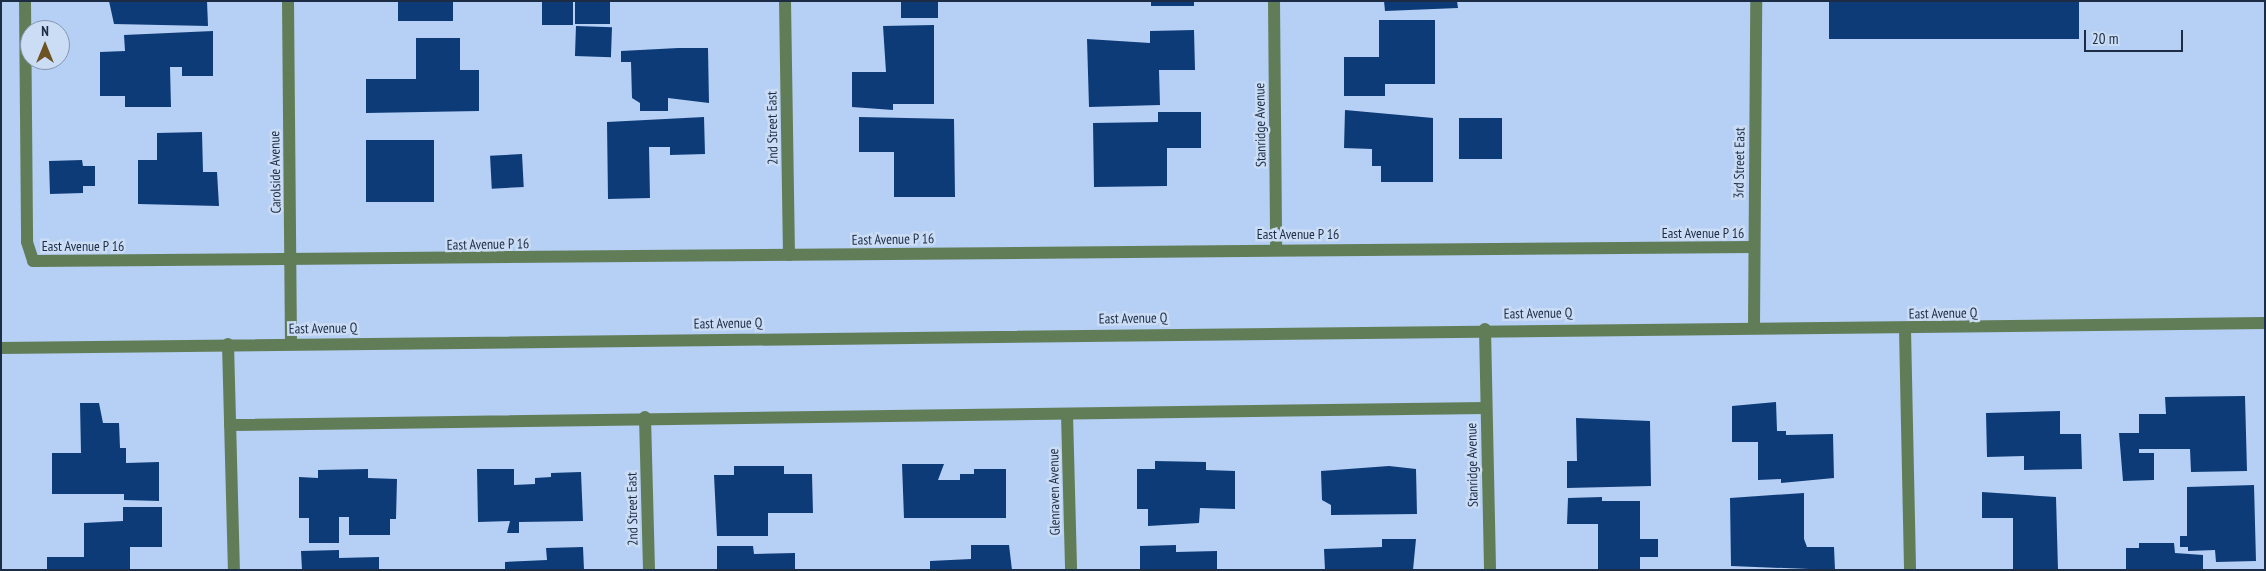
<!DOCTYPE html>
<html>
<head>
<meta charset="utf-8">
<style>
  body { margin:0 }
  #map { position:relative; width:2266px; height:571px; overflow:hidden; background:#b6cff4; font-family:"PT Sans Narrow",sans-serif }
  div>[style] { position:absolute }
  .building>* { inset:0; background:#0d3b78; transform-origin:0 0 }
  .minor>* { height:12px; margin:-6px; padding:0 6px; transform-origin:6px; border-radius:6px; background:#617d58 }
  span { translate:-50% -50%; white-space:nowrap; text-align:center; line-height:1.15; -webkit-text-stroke:5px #cbdcf5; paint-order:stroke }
  .street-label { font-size:14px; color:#1c2c44 }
  .frame { position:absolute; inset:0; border:2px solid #1c2c44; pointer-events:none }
  .north { position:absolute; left:20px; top:20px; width:50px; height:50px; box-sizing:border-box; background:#cbdcf5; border:1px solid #8596ae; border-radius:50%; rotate:0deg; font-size:14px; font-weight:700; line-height:20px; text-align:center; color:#1c2c44 }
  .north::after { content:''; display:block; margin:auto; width:18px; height:22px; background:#6d5224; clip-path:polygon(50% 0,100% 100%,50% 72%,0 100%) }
  .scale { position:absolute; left:2084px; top:30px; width:99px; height:22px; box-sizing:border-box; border:2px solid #1c2c44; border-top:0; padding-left:6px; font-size:15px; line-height:18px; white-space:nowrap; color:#1c2c44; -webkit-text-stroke:4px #cbdcf5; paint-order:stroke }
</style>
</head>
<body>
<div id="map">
  <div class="building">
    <i style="clip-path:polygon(109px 1px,207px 1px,208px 26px,114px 24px)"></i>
    <i style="left:398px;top:1px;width:55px;height:20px"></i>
    <i style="left:542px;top:1px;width:31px;height:24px"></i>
    <i style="left:575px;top:1px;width:35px;height:23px"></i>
    <i style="left:901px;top:1px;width:37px;height:17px"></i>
    <i style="left:1151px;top:1px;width:43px;height:5px"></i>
    <i style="clip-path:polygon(1384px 1px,1457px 1px,1458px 8px,1385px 11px)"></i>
    <i style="left:1829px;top:1px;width:250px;height:38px"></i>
    <i style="clip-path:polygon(1379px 20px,1435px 20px,1435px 84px,1385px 84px,1385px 96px,1344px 96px,1344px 57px,1379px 57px)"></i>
    <i style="clip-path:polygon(934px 25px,934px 104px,893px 104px,893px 110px,852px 107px,852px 72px,886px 72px,883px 26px)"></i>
    <i style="left:576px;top:26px;width:36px;height:30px;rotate:2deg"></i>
    <i style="clip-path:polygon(1194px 30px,1195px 70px,1159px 70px,1160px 105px,1089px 107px,1087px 39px,1150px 43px,1150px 31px)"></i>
    <i style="clip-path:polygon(213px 31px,213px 76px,182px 76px,182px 67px,170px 67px,171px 107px,125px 107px,125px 96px,100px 96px,100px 52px,125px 51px,124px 35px)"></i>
    <i style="clip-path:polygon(416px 38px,460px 38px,460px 70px,479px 70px,479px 111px,366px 113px,366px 79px,416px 79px)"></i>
    <i style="clip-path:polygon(678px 48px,708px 48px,709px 103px,668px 98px,668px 111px,640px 111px,640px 103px,632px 98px,631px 62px,621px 62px,621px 51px)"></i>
    <i style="clip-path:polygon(1345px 110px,1433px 118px,1433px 182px,1381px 182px,1381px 166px,1372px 166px,1372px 149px,1344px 148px)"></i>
    <i style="clip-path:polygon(1158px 112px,1201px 112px,1201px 148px,1167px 148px,1167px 186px,1094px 187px,1093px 123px,1158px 122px)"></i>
    <i style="clip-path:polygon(704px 117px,705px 154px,670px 155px,670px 147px,649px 147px,650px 198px,608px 199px,607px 122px)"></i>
    <i style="clip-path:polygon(859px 117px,954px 119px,955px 197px,894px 197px,894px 152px,859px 152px)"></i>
    <i style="left:1459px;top:118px;width:43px;height:41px"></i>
    <i style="clip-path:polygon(202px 132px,203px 172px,217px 172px,219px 206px,138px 204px,138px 160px,157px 160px,157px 133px)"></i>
    <i style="left:366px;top:140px;width:68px;height:62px"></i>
    <i style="left:522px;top:154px;width:33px;height:32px;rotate:87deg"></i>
    <i style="clip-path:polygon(82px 160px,83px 166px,95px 166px,95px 186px,83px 186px,83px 193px,50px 194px,49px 161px)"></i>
    <i style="clip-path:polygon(2245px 396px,2247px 471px,2191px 472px,2190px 449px,2139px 449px,2139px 453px,2154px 453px,2154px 480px,2123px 481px,2119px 433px,2139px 433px,2139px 414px,2166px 414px,2165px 397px)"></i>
    <i style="clip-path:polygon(1776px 402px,1777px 431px,1786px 431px,1786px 435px,1833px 434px,1834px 478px,1781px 483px,1781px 479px,1758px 480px,1758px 442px,1732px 442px,1732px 406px)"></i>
    <i style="clip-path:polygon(80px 403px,99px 403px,103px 423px,119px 423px,120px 448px,126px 448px,126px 463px,159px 462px,159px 501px,124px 500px,124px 494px,52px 494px,52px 453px,81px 453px)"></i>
    <i style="clip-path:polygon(2060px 411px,2060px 434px,2081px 434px,2082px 469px,2024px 470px,2024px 456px,1987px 457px,1986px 413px)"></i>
    <i style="clip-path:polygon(1576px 418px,1650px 421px,1651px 486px,1567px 488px,1567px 461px,1577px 461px)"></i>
    <i style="clip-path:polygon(1155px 461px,1206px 462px,1206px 470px,1235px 471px,1235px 509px,1200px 508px,1199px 523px,1148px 526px,1148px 509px,1137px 509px,1137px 469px,1155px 469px)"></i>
    <i style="clip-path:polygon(902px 464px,944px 464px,938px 480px,960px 480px,960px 474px,974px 474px,974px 469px,1006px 469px,1006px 518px,904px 518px)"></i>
    <i style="clip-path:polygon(734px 466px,784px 466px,784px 474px,812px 474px,813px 513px,768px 513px,768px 536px,717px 536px,714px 475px,734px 475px)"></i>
    <i style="clip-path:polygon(1389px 466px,1416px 469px,1417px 514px,1331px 515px,1331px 505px,1322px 500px,1321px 471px)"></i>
    <i style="clip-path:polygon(368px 469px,368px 478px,397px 479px,396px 519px,390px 519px,390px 535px,349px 535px,349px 517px,339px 517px,339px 543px,309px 543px,309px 518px,299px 518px,299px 477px,318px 478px,318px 470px)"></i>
    <i style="clip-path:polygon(477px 469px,514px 469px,514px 485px,535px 484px,535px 478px,551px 477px,551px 473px,581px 472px,583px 521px,519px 522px,519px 533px,507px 533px,510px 521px,478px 522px)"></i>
    <i style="clip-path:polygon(2254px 485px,2256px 561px,2216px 562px,2215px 550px,2188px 551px,2188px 547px,2180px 547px,2180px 536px,2187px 536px,2187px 487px)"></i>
    <i style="clip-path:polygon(1982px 492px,2056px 497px,2058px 570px,2013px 570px,2013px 518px,1982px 518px)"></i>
    <i style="clip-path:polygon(1804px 493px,1804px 539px,1807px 547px,1834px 547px,1835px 570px,1731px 566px,1730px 498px)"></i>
    <i style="clip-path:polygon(1602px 497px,1602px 501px,1640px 501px,1640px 539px,1658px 539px,1658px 557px,1640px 557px,1640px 570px,1598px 570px,1598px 524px,1567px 524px,1568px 498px)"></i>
    <i style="clip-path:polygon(123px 507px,162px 507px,162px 547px,130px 547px,130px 570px,47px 570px,47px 557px,84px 557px,84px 523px,123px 521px)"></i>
    <i style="clip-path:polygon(1382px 539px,1416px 539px,1413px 570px,1325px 570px,1324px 549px,1382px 547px)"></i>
    <i style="clip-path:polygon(2139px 543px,2174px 543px,2175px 553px,2203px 555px,2203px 570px,2126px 570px,2126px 548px,2139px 548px)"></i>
    <i style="clip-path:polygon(971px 545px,1009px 545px,1012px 570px,930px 570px,930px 561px,971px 559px)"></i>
    <i style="clip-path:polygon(1176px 545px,1176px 552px,1217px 551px,1217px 570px,1140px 570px,1140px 546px)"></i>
    <i style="clip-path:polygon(717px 546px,753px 546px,754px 554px,795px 553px,795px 570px,717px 570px)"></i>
    <i style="clip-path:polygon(583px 547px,584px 570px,505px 570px,505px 562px,547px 560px,546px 548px)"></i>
    <i style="clip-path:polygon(339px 550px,339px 558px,379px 557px,379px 570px,302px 570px,301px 551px)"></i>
  </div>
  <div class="minor">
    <i style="left:25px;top:1px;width:241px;rotate:89.5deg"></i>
    <i style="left:27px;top:242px;width:20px;rotate:72deg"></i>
    <i style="left:33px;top:261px;width:1720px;rotate:-0.47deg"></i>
    <i style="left:288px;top:1px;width:342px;rotate:89.5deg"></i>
    <i style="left:785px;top:1px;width:254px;rotate:89.1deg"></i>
    <i style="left:1274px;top:1px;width:248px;rotate:89.5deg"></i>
    <i style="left:1754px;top:326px;width:325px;rotate:-89.6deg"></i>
    <i style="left:1485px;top:329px;width:241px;rotate:88.8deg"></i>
    <i style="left:1905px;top:329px;width:241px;rotate:88.8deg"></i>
    <i style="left:228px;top:344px;width:226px;rotate:88.5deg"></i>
    <i style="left:1px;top:348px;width:2264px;rotate:-0.63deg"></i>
    <i style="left:1067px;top:414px;width:156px;rotate:88.5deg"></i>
    <i style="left:645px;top:417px;width:153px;rotate:88.5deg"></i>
    <i style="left:230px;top:425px;width:1256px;rotate:-0.78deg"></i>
  </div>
  <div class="street-label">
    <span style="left:1260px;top:125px;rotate:-91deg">Stanridge Avenue</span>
    <span style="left:772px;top:128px;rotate:-91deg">2nd Street East</span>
    <span style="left:1739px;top:163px;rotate:-89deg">3rd Street East</span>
    <span style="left:275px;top:172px;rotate:-91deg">Carolside Avenue</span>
    <span style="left:1703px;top:233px">East Avenue P 16</span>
    <span style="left:1298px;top:234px">East Avenue P 16</span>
    <span style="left:893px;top:239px;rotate:-1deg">East Avenue P 16</span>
    <span style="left:488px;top:244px;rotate:-1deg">East Avenue P 16</span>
    <span style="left:83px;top:246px">East Avenue P 16</span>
    <span style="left:1538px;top:313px;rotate:-1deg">East Avenue Q</span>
    <span style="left:1943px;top:313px;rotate:-1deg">East Avenue Q</span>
    <span style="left:1133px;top:318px;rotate:-1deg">East Avenue Q</span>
    <span style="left:728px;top:323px;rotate:-1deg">East Avenue Q</span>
    <span style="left:323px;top:328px;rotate:-1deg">East Avenue Q</span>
    <span style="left:1472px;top:465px;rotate:-91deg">Stanridge Avenue</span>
    <span style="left:1054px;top:492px;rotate:-91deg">Glenraven Avenue</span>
    <span style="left:632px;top:509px;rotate:-91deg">2nd Street East</span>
  </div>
  <div class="frame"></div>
  <div class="north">N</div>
  <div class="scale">20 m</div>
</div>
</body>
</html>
